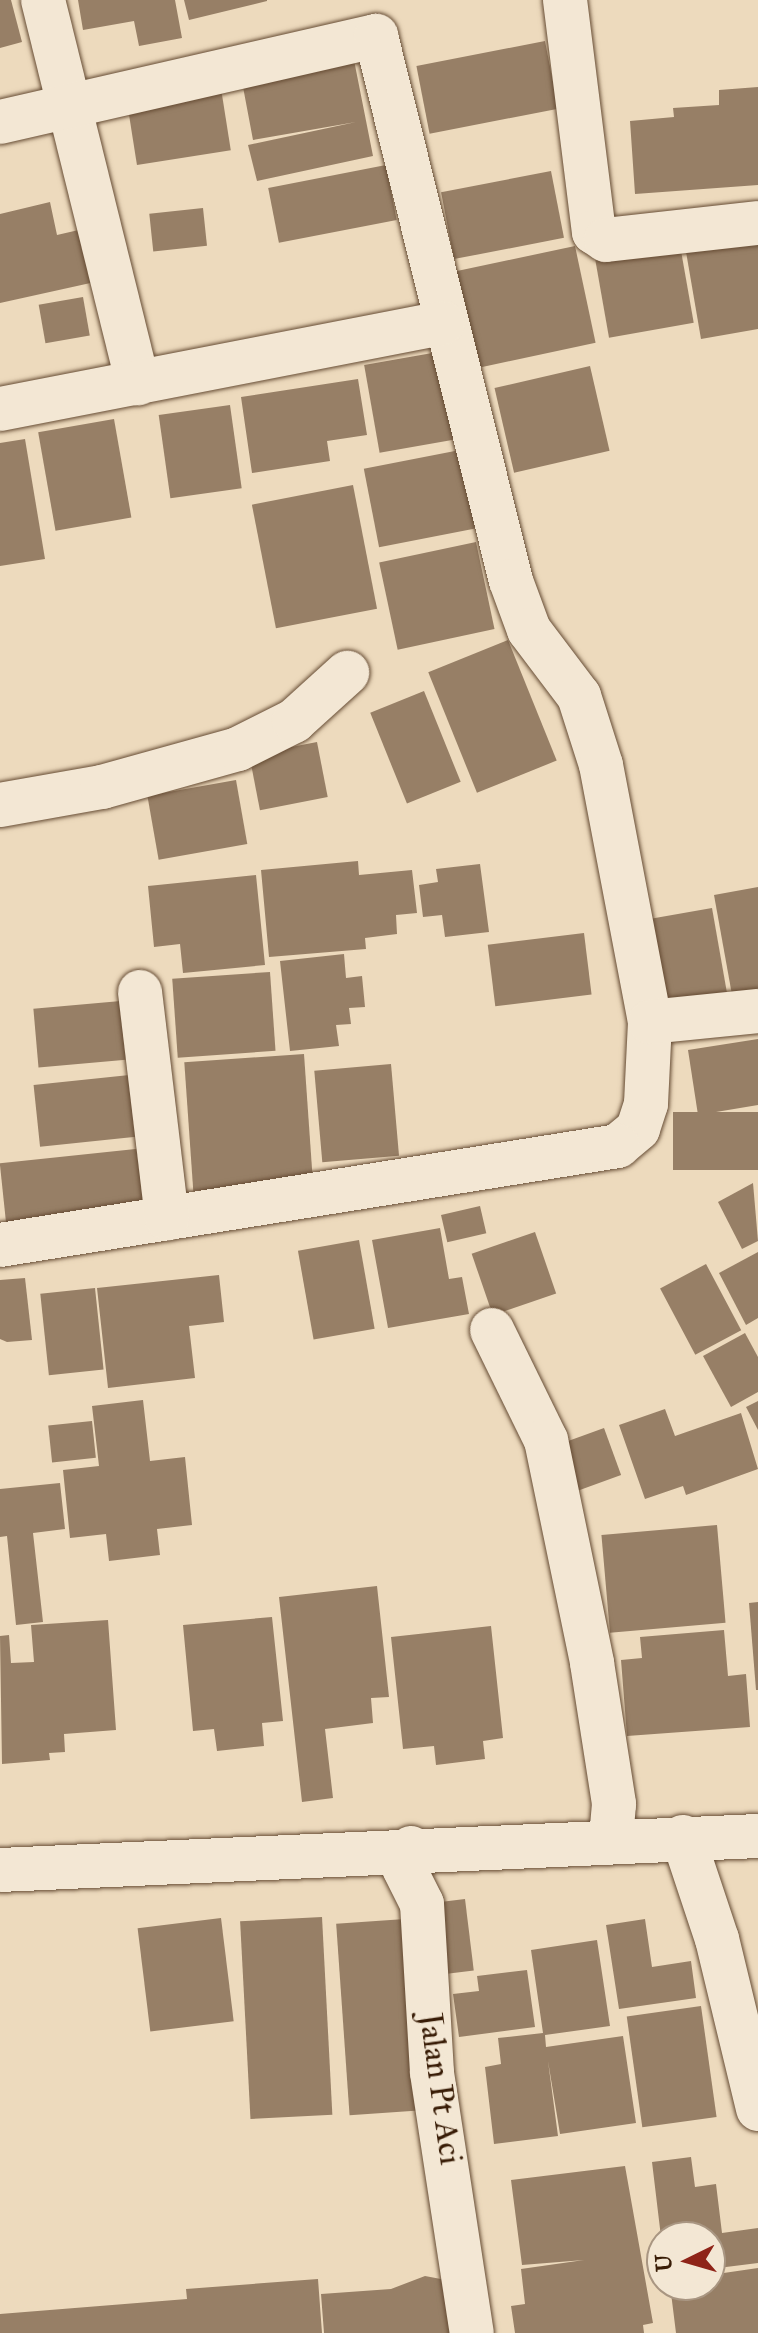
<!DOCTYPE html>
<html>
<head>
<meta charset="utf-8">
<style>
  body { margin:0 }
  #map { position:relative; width:758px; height:2333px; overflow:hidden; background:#eddabd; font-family:"IM FELL Great Primer",serif }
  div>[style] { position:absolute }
  .building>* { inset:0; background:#977f66; transform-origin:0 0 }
  .roads { filter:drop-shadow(0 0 2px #664c34) drop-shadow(0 0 2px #664c34) }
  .minor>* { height:44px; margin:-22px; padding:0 22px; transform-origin:22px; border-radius:22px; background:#f3e7d4 }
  span { translate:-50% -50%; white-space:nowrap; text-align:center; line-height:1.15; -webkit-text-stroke:6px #f3e7d4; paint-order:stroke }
  .street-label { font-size:32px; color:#391d07 }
  .north { position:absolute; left:646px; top:2221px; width:80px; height:80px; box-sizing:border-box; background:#f3e7d4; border:2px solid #a99682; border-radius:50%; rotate:265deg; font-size:22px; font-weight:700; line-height:32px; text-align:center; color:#391d07 }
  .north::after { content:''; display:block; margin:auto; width:28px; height:36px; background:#8f2418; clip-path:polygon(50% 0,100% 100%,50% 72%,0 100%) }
</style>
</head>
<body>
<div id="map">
  <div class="building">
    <i style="clip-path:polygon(0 0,11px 0,22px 42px,0 48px)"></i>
    <i style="clip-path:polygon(78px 0,175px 0,182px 38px,139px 46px,134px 21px,83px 30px)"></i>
    <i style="clip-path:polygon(184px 0,267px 0,267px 1px,189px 20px)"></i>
    <i style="left:545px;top:41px;width:69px;height:131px;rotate:79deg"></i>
    <i style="clip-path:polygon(352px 50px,373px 156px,257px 181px,248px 145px,356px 122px,253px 140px,240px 71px)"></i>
    <i style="left:220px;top:82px;width:69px;height:95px;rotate:81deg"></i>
    <i style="clip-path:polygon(758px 87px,758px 185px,635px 194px,630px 121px,674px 117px,673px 108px,719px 105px,719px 90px)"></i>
    <i style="left:386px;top:165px;width:56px;height:120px;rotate:79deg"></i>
    <i style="left:551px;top:171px;width:68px;height:112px;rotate:79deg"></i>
    <i style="clip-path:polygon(50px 202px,57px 235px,83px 229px,95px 282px,0 303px,0 214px)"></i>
    <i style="left:203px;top:208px;width:38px;height:54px;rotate:84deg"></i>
    <i style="clip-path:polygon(758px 233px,758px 329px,701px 339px,685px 246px)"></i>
    <i style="left:680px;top:245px;width:79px;height:86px;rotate:80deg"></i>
    <i style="left:575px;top:246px;width:99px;height:123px;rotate:78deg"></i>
    <i style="left:83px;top:297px;width:39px;height:45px;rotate:80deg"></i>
    <i style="left:438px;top:352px;width:89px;height:75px;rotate:80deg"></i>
    <i style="left:590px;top:366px;width:87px;height:98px;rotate:77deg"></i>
    <i style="clip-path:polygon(358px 379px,367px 435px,327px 441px,330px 461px,252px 473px,241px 397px)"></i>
    <i style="left:230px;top:405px;width:84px;height:72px;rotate:82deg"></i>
    <i style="left:114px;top:419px;width:100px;height:77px;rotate:80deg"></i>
    <i style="clip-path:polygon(25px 439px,45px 559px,0 566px,0 443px)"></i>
    <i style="left:460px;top:450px;width:80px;height:98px;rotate:79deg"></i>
    <i style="left:353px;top:485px;width:126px;height:103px;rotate:79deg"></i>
    <i style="left:476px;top:542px;width:89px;height:99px;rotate:78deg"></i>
    <i style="left:508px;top:640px;width:130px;height:86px;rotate:68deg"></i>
    <i style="left:424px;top:691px;width:98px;height:58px;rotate:68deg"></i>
    <i style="left:317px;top:742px;width:56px;height:69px;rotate:79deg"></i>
    <i style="left:236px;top:780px;width:65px;height:90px;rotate:80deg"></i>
    <i style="clip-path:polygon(358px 861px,359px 875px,412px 870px,417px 913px,396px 915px,397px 934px,365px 938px,366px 949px,269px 957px,261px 870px)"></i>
    <i style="clip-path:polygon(480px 864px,489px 932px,445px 937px,442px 915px,423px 917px,419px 885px,438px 882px,436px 869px)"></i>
    <i style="clip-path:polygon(256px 875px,265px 965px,183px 973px,180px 944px,154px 947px,148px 886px)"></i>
    <i style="clip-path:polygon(758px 887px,758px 1002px,734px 1006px,714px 895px)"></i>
    <i style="left:712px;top:908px;width:94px;height:65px;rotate:80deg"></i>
    <i style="left:584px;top:933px;width:62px;height:97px;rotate:83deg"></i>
    <i style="clip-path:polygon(344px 954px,346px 978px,362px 976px,365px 1007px,349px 1008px,351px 1024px,336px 1025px,339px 1046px,290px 1051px,280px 961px)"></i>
    <i style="left:270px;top:972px;width:79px;height:98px;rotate:86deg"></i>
    <i style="left:132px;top:1000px;width:59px;height:99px;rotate:85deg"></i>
    <i style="clip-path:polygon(758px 1039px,758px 1105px,698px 1115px,688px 1050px)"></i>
    <i style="left:304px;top:1054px;width:129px;height:120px;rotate:86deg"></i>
    <i style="left:391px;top:1064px;width:92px;height:77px;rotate:85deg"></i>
    <i style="left:139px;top:1074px;width:62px;height:106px;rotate:84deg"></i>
    <i style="left:758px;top:1112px;width:58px;height:85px;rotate:90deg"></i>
    <i style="left:145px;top:1148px;width:72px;height:146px;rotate:84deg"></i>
    <i style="clip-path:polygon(753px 1183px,758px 1241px,742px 1249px,718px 1202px)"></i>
    <i style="left:480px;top:1206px;width:28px;height:40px;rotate:77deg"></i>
    <i style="clip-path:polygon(440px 1228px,449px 1279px,462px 1277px,469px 1314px,388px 1328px,372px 1240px)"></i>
    <i style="left:535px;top:1232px;width:65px;height:67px;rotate:71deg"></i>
    <i style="left:359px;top:1240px;width:90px;height:62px;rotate:80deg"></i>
    <i style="clip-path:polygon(758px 1252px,758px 1318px,746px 1325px,719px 1273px)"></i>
    <i style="left:706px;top:1264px;width:75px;height:52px;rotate:62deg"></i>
    <i style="clip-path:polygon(219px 1275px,224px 1322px,189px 1326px,195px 1378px,108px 1388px,97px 1288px)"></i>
    <i style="clip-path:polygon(25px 1278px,32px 1340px,7px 1342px,0 1339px,0 1280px)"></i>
    <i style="left:95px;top:1288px;width:82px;height:55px;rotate:84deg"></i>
    <i style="clip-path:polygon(745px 1333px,758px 1357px,758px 1392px,731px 1407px,703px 1356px)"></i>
    <i style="clip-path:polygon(143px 1400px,150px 1461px,185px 1457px,192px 1525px,157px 1529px,160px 1555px,109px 1561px,106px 1534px,70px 1538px,63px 1470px,99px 1466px,92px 1406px)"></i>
    <i style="clip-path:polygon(758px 1401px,758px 1430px,746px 1407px)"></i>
    <i style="clip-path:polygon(665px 1409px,675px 1436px,741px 1413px,758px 1469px,686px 1495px,683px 1486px,645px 1499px,619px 1425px)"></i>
    <i style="left:92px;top:1421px;width:37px;height:44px;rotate:84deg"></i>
    <i style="left:604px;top:1428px;width:50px;height:52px;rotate:70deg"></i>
    <i style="clip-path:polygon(60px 1483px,65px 1529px,33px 1533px,43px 1622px,16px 1625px,7px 1536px,0 1537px,0 1489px)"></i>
    <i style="left:717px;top:1525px;width:98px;height:116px;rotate:85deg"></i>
    <i style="clip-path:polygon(377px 1586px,389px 1697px,371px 1698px,373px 1723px,325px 1729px,333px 1798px,302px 1802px,279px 1597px)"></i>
    <i style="clip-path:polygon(758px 1602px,758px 1690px,756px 1690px,749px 1603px)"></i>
    <i style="clip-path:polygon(272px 1617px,283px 1721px,262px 1723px,264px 1746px,217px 1751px,214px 1729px,193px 1731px,183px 1625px)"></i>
    <i style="clip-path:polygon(108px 1620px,116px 1730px,64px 1734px,65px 1752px,49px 1753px,50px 1760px,2px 1764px,0 1636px,9px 1635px,11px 1663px,34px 1662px,31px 1625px)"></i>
    <i style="clip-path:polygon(491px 1626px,503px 1738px,483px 1741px,485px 1759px,436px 1765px,434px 1746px,403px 1749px,391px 1637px)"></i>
    <i style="clip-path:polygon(724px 1630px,728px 1676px,746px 1674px,750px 1727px,627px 1736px,621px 1660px,642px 1658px,640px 1637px)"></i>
    <i style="left:465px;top:1899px;width:72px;height:33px;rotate:83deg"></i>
    <i style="left:322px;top:1917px;width:198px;height:82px;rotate:87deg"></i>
    <i style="left:221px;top:1918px;width:104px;height:84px;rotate:83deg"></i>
    <i style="left:405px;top:1919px;width:192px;height:69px;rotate:86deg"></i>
    <i style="clip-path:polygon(645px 1919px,652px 1967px,691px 1961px,696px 1998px,619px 2009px,606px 1925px)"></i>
    <i style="clip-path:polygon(597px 1940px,610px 2026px,545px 2035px,546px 2047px,623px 2036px,636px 2123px,560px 2134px,548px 2061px,558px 2136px,494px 2144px,485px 2067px,501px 2064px,498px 2038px,543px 2033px,531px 1950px)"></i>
    <i style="clip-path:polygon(527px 1970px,535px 2027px,459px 2037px,453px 1994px,479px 1991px,477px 1976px)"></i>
    <i style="left:701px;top:2006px;width:112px;height:75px;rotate:82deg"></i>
    <i style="clip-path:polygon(691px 2157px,695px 2187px,716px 2184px,722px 2233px,758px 2228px,758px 2263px,710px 2269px,710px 2237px,661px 2237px,652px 2162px)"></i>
    <i style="clip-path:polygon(625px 2166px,653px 2323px,643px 2325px,644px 2333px,515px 2333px,511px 2306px,525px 2304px,521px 2269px,584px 2260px,522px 2265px,511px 2180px)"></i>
    <i style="clip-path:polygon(758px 2268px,758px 2333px,676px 2333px,670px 2285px,710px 2285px,710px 2275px)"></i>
    <i style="clip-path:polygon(425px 2276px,462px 2283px,466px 2333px,324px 2333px,321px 2294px,391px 2289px)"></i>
    <i style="clip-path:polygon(318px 2279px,322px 2333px,0 2333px,0 2314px,187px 2299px,186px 2289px)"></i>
  </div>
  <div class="roads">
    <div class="minor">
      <i style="left:43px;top:0;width:395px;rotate:76.1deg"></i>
      <i style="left:565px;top:0;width:234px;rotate:82.9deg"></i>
      <i style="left:594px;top:232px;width:14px;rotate:34deg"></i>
      <i style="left:606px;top:240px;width:153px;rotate:-6.4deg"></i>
      <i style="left:0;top:122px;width:386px;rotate:-12.9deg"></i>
      <i style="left:376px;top:36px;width:561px;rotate:76.09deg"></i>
      <i style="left:511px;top:581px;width:52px;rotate:69.8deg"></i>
      <i style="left:529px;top:630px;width:83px;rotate:52.9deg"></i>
      <i style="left:579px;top:696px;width:72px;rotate:72.3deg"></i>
      <i style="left:601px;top:765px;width:262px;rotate:79.2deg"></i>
      <i style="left:650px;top:1022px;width:82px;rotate:92.8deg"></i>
      <i style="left:646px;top:1104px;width:26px;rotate:108deg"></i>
      <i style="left:638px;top:1129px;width:26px;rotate:140deg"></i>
      <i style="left:618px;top:1146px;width:626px;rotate:170.9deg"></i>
      <i style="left:0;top:409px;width:451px;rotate:-11deg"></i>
      <i style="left:0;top:805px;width:104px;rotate:-10deg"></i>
      <i style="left:102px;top:787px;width:141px;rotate:-15.6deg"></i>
      <i style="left:238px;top:749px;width:63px;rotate:-26.6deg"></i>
      <i style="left:294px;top:721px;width:72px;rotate:-42.2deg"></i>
      <i style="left:140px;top:992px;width:228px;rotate:83.2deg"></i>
      <i style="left:650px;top:1022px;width:109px;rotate:-5.8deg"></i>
      <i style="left:492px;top:1330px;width:123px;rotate:63.9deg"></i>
      <i style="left:546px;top:1440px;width:228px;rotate:78.3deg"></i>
      <i style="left:592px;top:1663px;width:143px;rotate:81.1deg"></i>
      <i style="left:614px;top:1804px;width:35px;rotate:95deg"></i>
      <i style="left:683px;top:1837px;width:108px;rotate:71.6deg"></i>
      <i style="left:717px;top:1939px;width:175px;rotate:76.4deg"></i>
      <i style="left:411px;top:1848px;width:21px;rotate:109deg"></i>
      <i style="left:404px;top:1868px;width:40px;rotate:63.4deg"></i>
      <i style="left:422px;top:1904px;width:169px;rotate:86.6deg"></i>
      <i style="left:432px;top:2073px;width:263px;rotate:81.3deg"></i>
      <i style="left:0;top:1870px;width:759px;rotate:-2.57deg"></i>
    </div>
  </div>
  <div class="street-label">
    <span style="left:440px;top:2089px;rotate:82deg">Jalan Pt Aci</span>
  </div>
  <div class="north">U</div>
</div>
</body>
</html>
